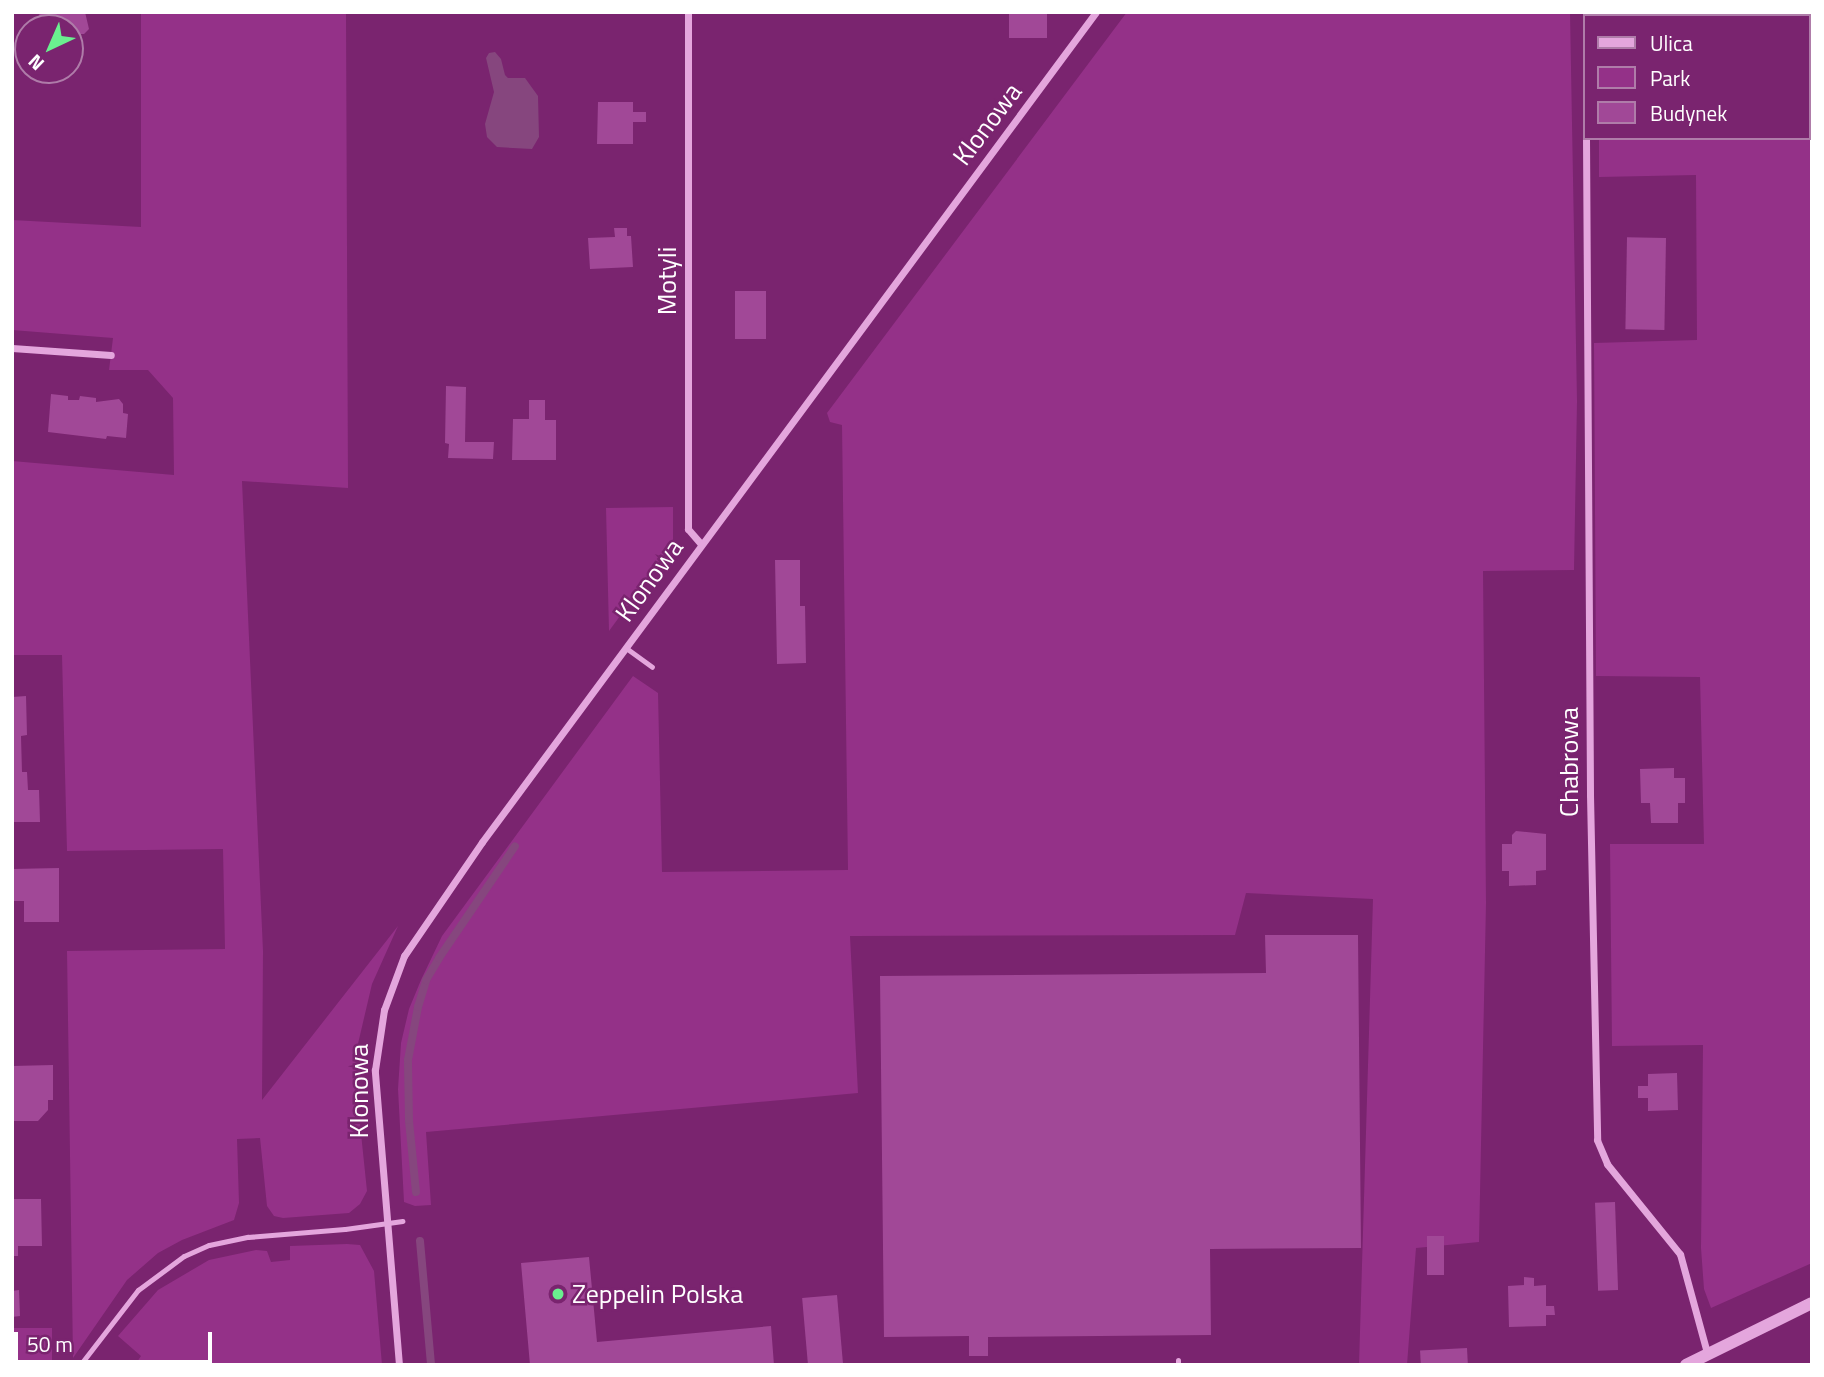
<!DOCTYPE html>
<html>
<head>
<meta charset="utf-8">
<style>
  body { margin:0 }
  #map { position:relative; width:1824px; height:1377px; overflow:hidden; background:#7a246f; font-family:"Titillium Web",sans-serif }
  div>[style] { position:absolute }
  .green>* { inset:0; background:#943188; transform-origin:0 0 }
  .water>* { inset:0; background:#86467e }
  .stream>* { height:8px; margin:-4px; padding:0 4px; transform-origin:4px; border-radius:4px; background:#86467e }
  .building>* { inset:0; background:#a14897; transform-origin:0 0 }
  .service>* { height:5px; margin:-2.5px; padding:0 2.5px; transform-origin:2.5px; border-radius:2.5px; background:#e4a6dd }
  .minor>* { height:7px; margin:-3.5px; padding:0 3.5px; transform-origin:3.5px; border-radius:3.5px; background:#e4a6dd }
  .tertiary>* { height:12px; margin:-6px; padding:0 6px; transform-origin:6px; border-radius:6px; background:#e4a6dd }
  .dots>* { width:19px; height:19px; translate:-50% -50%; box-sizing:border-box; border:4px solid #7a246f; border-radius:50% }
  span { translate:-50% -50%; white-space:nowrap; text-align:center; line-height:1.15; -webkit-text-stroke:5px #7a246f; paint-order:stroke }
  .street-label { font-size:26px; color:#fff }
  .poi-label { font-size:26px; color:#fff }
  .left { translate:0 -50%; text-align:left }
  .frame { position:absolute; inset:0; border:14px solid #fff; pointer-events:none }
  .legend { position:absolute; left:1583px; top:14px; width:228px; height:126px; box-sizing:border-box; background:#7a246f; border:2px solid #af7ca9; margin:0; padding:9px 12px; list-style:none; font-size:21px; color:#fff }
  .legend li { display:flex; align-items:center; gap:14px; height:35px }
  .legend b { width:35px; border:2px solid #af7ca9 }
  .north { position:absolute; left:14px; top:14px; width:70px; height:70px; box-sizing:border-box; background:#7a246f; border:2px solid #af7ca9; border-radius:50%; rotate:224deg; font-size:19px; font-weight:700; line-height:28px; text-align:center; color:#fff }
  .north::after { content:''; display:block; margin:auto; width:24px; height:32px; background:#6aef8f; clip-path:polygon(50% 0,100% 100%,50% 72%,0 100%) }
  .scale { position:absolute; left:14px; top:1332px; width:198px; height:32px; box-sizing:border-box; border:4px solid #fff; border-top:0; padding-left:9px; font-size:21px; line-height:24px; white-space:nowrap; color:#fff; -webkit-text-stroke:5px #7a246f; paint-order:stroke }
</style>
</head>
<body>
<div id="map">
  <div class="green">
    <i style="clip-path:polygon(141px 12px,346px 12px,348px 488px,242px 481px,263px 951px,262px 1100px,398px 926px,372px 984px,357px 1048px,357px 1095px,367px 1191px,360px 1204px,349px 1213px,283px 1218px,274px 1216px,267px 1206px,260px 1138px,237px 1139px,239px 1203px,234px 1220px,182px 1240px,158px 1253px,127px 1280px,73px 1358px,67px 951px,225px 949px,223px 849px,67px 851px,62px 655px,12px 655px,12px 461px,174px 475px,173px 398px,148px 370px,109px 370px,113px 338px,12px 330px,12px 220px,141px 227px)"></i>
    <i style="clip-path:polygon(1127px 12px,1570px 12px,1577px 401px,1574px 570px,1483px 571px,1486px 903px,1479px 1242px,1416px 1248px,1407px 1365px,1359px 1365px,1373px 899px,1246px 893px,1235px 935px,850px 936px,858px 1093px,426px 1132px,431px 1205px,415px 1206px,404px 1202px,398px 1089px,401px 1043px,409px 1009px,421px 980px,442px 936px,633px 676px,658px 693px,662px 872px,848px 870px,842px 425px,830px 422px,827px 413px)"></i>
    <i style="clip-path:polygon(1597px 12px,1812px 12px,1812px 1263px,1711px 1308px,1704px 1289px,1701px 1248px,1703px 1045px,1612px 1046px,1610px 844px,1704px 844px,1700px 677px,1596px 676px,1594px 343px,1697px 340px,1696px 175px,1599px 177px,1599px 138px,1808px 138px,1808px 16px,1597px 16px)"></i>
    <i style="clip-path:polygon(673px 507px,673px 544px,609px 631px,606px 508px)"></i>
    <i style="clip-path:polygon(347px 1244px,360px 1245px,374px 1271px,382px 1365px,135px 1365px,141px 1356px,118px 1336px,158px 1290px,209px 1260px,256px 1250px,267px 1251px,271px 1262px,290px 1260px,290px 1246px)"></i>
    <i style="left:52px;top:1328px;width:37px;height:40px;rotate:90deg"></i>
  </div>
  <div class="water">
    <i style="clip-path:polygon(495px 52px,501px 59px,505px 75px,508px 78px,525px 78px,538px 96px,539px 137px,532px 149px,497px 147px,487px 137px,485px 124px,494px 92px,486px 58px,489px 53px)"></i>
  </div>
  <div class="stream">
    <i style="left:416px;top:1192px;width:72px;rotate:-95.6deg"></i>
    <i style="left:409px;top:1120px;width:60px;rotate:-91deg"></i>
    <i style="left:408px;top:1060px;width:54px;rotate:-79.3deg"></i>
    <i style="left:418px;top:1007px;width:28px;rotate:-73deg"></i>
    <i style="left:426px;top:980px;width:26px;rotate:-59deg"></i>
    <i style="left:439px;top:958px;width:135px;rotate:-55.8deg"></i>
    <i style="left:420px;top:1241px;width:124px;rotate:84.9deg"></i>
  </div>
  <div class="building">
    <i style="clip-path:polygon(40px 12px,85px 12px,89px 29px,84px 34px,72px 34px,70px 38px,70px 28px,36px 28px)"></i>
    <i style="left:1009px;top:12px;width:38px;height:26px"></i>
    <i style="clip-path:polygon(598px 102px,633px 102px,633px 112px,646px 112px,646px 122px,633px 122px,633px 144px,597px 144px)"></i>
    <i style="clip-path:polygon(614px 228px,627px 228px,627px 236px,631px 236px,633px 267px,590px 269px,588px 238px,615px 237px)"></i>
    <i style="left:1666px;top:238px;width:92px;height:39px;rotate:91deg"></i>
    <i style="left:735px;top:291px;width:31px;height:48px"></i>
    <i style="clip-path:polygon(446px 386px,466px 387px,465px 442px,494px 442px,493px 459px,448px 458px,449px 444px,445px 443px)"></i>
    <i style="clip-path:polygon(51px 394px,68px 396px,68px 400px,79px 400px,80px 396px,96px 398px,96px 402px,119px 399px,123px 404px,123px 413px,128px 414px,126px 438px,107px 436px,106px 439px,48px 432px)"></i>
    <i style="clip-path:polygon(529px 400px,545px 400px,545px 420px,556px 420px,556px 460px,512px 460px,513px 419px,529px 419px)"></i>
    <i style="clip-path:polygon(775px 560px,800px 560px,800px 606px,805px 606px,806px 663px,777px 664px)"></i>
    <i style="clip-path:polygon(26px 696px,27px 735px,21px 736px,22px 772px,27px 772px,28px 790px,39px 790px,40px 822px,12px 822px,12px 697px)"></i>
    <i style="clip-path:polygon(1674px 768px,1674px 778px,1685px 778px,1685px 803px,1678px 803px,1678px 823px,1651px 823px,1650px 803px,1641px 803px,1640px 769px)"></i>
    <i style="clip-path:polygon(1516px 831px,1546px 834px,1546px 870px,1536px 871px,1536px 885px,1509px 886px,1509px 871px,1502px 871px,1502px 844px,1512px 844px,1512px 835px)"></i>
    <i style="clip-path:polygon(59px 868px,59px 922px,24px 922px,24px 901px,12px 901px,12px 869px)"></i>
    <i style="clip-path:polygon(1265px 935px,1358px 935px,1361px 1248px,1210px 1249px,1211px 1335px,988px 1337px,988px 1356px,969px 1356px,969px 1336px,884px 1337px,880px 976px,1266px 973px)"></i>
    <i style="clip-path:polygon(53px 1065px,53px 1100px,48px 1100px,48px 1110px,38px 1121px,12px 1121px,12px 1066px)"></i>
    <i style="clip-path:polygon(1677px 1073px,1678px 1110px,1648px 1111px,1648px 1098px,1638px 1098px,1638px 1086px,1648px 1086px,1648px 1074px)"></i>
    <i style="clip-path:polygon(12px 1199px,41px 1199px,42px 1246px,18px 1246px,18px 1256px,12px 1256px)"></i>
    <i style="left:1615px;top:1202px;width:88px;height:20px;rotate:88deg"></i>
    <i style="left:1427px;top:1236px;width:17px;height:39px"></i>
    <i style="clip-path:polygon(589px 1257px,597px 1342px,771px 1326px,774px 1365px,530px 1365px,521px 1263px)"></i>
    <i style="clip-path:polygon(1524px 1277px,1534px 1278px,1534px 1286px,1546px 1285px,1546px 1306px,1554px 1306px,1555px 1315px,1546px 1315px,1546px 1326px,1509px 1327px,1508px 1286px,1524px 1285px)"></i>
    <i style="clip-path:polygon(19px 1290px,20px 1316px,12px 1317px,12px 1291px)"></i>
    <i style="left:837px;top:1295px;width:70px;height:35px;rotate:85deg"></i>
    <i style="left:1467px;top:1348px;width:17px;height:47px;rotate:87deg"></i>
  </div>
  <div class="service">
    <i style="left:626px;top:648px;width:32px;rotate:36deg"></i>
    <i style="left:1178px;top:1360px;width:5px;rotate:90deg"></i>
    <i style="left:80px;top:1365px;width:95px;rotate:-52.3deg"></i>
    <i style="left:138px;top:1290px;width:57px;rotate:-36.5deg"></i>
    <i style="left:184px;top:1256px;width:27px;rotate:-24deg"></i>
    <i style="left:209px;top:1245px;width:40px;rotate:-12deg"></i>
    <i style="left:248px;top:1237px;width:97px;rotate:-4.7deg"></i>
    <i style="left:345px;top:1229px;width:58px;rotate:-8deg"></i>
  </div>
  <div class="minor">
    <i style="left:688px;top:12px;width:517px;rotate:90deg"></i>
    <i style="left:688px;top:529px;width:20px;rotate:49deg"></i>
    <i style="left:1586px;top:12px;width:4px;rotate:90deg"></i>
    <i style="left:1586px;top:138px;width:657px;rotate:89.65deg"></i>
    <i style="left:1590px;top:795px;width:345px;rotate:88.8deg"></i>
    <i style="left:1597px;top:1140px;width:26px;rotate:67deg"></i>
    <i style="left:1607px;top:1164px;width:116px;rotate:51deg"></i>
    <i style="left:1680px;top:1254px;width:103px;rotate:74.7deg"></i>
    <i style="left:12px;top:348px;width:99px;rotate:4deg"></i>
    <i style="left:399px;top:1365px;width:296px;rotate:-94.7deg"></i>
    <i style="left:375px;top:1070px;width:61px;rotate:-81.5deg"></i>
    <i style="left:384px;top:1010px;width:58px;rotate:-69.7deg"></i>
    <i style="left:404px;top:956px;width:138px;rotate:-55.6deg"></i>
    <i style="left:482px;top:842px;width:1032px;rotate:-53.51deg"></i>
  </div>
  <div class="tertiary">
    <i style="left:1686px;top:1365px;width:140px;rotate:-26.2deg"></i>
  </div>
  <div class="dots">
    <i style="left:558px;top:1294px;background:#6aef8f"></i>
  </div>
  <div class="street-label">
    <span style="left:987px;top:124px;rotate:-53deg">Klonowa</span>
    <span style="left:667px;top:281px;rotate:-90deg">Motyli</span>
    <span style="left:649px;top:580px;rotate:-54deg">Klonowa</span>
    <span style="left:1569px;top:762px;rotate:-90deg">Chabrowa</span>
    <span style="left:359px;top:1091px;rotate:-90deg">Klonowa</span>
  </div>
  <div class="poi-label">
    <span class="left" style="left:572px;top:1294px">Zeppelin Polska</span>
  </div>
  <div class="frame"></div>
  <ul class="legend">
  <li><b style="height:9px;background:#e4a6dd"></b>Ulica</li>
  <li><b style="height:19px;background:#943188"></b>Park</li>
  <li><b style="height:19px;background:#a14897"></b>Budynek</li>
  </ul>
  <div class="north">N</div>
  <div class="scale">50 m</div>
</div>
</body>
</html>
